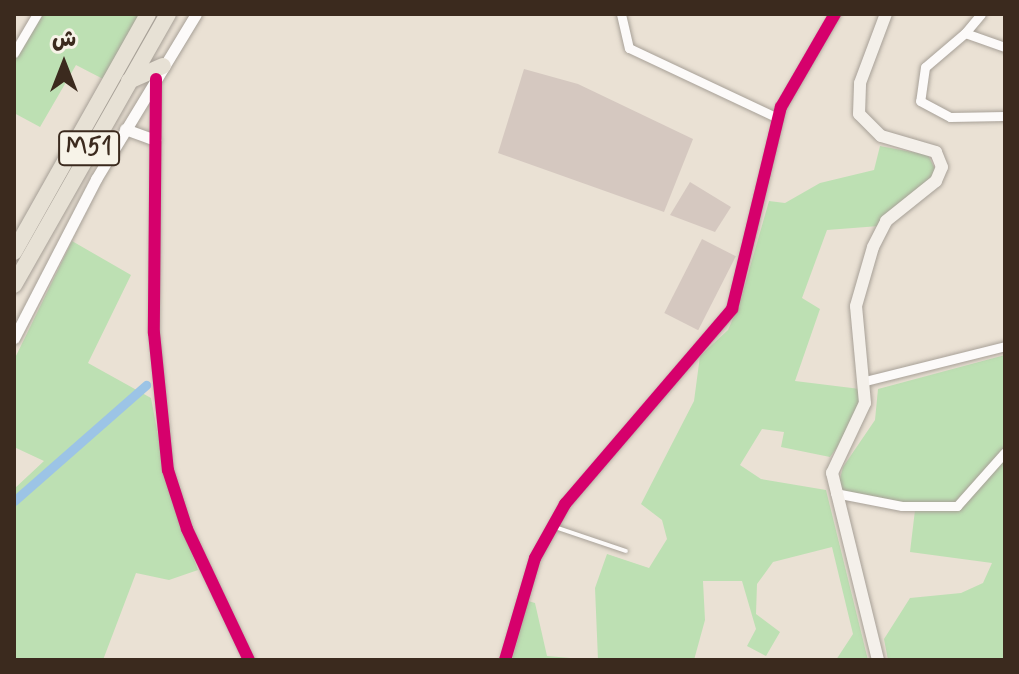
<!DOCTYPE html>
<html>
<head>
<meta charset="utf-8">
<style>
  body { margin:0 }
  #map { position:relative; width:1019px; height:674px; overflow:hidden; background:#eae1d4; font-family:Mynerve,"Playpen Sans Arabic",sans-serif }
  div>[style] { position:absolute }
  .green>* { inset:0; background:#bde0b3 }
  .canal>* { height:9px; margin:-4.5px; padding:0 4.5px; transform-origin:4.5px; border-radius:4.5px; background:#9cc4e6 }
  .building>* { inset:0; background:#d5c8c0; transform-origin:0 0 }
  .roads { filter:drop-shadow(0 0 2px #a7a097) drop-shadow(0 0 2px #a7a097) }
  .service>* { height:4px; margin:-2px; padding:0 2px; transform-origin:2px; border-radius:2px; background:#fcfaf9 }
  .minor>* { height:9px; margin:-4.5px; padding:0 4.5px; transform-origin:4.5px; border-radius:4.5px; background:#fcfaf9 }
  .tertiary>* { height:11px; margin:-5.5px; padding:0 5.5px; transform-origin:5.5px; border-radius:5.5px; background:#fcfaf9 }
  .secondary>* { height:12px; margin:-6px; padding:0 6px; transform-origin:6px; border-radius:6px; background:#f4f0ea }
  .motorway>* { height:16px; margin:-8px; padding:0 8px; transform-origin:8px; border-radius:8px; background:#e7e1d5 }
  .cycleway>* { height:12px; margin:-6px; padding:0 6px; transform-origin:6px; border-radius:6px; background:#d6006c }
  span { translate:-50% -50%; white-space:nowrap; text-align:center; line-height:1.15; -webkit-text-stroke:6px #f7f3e8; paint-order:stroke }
  .shield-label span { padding:2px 6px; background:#f7f3e8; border:2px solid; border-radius:6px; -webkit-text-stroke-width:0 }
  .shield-label { font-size:24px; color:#3b2a1e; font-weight:700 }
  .frame { position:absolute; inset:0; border:16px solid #3b2a1e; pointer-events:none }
  .north { position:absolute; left:24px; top:24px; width:80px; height:80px; -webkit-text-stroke:6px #f7f3e8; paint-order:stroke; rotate:0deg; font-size:22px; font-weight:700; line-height:32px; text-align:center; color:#3b2a1e }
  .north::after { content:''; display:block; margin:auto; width:28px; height:36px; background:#3b2a1e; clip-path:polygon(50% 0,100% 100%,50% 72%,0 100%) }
</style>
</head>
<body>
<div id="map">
  <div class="green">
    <i style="clip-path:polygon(39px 14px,140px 14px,103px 79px,76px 65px,40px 127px,14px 113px,14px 55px)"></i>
    <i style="clip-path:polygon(880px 146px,928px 155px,937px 173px,879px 226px,827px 230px,802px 298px,820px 309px,795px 381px,860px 389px,857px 420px,830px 457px,781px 447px,784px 432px,762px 429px,740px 465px,761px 479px,826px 490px,868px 660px,836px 660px,853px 634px,832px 547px,773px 562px,757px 584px,756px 614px,780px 632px,766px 656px,747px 646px,756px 629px,742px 581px,703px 581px,705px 620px,694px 660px,598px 660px,595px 588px,607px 554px,649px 568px,667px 539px,662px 520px,641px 504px,694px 401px,700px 356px,728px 330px,740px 302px,769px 201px,785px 203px,820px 183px,874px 170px)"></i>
    <i style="clip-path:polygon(72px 241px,131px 275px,88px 363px,151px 398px,168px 488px,198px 570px,169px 580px,136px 573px,103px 660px,14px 660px,14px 489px,44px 461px,14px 447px,14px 360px)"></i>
    <i style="clip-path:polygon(1005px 355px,1005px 660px,888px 660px,884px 639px,910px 598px,961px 593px,983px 583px,992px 563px,910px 552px,915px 510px,837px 490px,843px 467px,875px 420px,878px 389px)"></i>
    <i style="clip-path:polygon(528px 601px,535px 603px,547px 656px,594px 660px,512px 660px)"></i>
  </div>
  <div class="canal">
    <i style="left:14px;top:501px;width:176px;rotate:-41.3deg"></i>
  </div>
  <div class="building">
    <i style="clip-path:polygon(524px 69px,578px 84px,693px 139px,664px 212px,498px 153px)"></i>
    <i style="clip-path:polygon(690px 182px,731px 207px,715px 232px,670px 215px)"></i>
    <i style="left:702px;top:239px;width:38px;height:83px;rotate:27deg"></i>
  </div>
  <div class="roads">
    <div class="service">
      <i style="left:552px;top:526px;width:78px;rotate:18.7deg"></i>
    </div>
    <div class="minor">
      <i style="left:621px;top:14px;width:35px;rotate:77deg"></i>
      <i style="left:629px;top:48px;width:165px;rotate:25.2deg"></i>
      <i style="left:981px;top:14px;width:25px;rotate:130deg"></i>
      <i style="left:965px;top:33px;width:42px;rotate:19.3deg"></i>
      <i style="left:965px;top:33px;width:52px;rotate:139.6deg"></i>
      <i style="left:925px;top:67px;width:34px;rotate:98deg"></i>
      <i style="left:920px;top:101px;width:34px;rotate:28deg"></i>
      <i style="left:950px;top:117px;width:55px;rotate:-1deg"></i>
      <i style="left:14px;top:53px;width:45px;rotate:-59.5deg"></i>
      <i style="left:156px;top:81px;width:252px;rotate:90.5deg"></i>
      <i style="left:154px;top:333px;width:138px;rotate:84.2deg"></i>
      <i style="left:168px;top:470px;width:62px;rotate:72.1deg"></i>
      <i style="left:187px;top:529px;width:145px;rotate:64.7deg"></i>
      <i style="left:865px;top:381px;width:144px;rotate:-14deg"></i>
      <i style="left:835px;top:493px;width:68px;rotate:11deg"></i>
      <i style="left:902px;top:506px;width:55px"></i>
      <i style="left:957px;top:506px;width:72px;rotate:-48.4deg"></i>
      <i style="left:505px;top:660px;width:106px;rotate:-73.6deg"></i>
      <i style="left:535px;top:558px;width:62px;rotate:-60.9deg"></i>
      <i style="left:565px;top:504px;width:257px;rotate:-49.4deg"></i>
      <i style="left:732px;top:309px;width:208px;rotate:-76.4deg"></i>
      <i style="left:781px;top:107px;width:108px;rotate:-59.9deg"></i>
    </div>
    <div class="tertiary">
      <i style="left:125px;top:129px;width:32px;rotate:20deg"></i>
      <i style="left:14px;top:338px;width:179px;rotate:-62.7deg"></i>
      <i style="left:96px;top:179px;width:193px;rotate:-58.8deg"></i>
    </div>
    <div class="secondary">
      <i style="left:878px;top:660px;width:193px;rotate:-103.8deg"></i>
      <i style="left:832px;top:473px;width:77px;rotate:-64.8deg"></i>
      <i style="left:865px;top:403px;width:97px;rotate:-95.3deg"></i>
      <i style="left:856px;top:306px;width:61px;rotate:-73.9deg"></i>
      <i style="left:873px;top:247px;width:29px;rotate:-63deg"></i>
      <i style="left:886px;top:221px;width:64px;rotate:-38.7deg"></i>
      <i style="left:936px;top:181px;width:15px;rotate:-67deg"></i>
      <i style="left:942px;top:167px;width:16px;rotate:-112deg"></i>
      <i style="left:936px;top:152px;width:57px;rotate:-163.8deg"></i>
      <i style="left:881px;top:136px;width:31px;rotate:-135deg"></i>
      <i style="left:859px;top:114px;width:31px;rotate:-88deg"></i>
      <i style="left:860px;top:83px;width:74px;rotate:-69.4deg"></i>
    </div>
    <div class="motorway">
      <i style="left:129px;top:81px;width:37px;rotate:-24deg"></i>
      <i style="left:14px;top:252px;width:273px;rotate:-60.6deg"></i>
      <i style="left:14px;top:285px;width:312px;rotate:-60.4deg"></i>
    </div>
  </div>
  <div class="cycleway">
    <i style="left:156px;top:79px;width:254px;rotate:90.5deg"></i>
    <i style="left:154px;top:333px;width:138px;rotate:84.2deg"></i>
    <i style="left:168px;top:470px;width:62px;rotate:72.1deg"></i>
    <i style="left:187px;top:529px;width:145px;rotate:64.7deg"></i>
    <i style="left:505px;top:660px;width:106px;rotate:-73.6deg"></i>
    <i style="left:535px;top:558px;width:62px;rotate:-60.9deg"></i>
    <i style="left:565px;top:504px;width:257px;rotate:-49.4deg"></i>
    <i style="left:732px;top:309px;width:208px;rotate:-76.4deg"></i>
    <i style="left:781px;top:107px;width:108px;rotate:-59.9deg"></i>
  </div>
  <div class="shield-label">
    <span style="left:89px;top:148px">M51</span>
  </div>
  <div class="frame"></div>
  <div class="north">ش</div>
</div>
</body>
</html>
